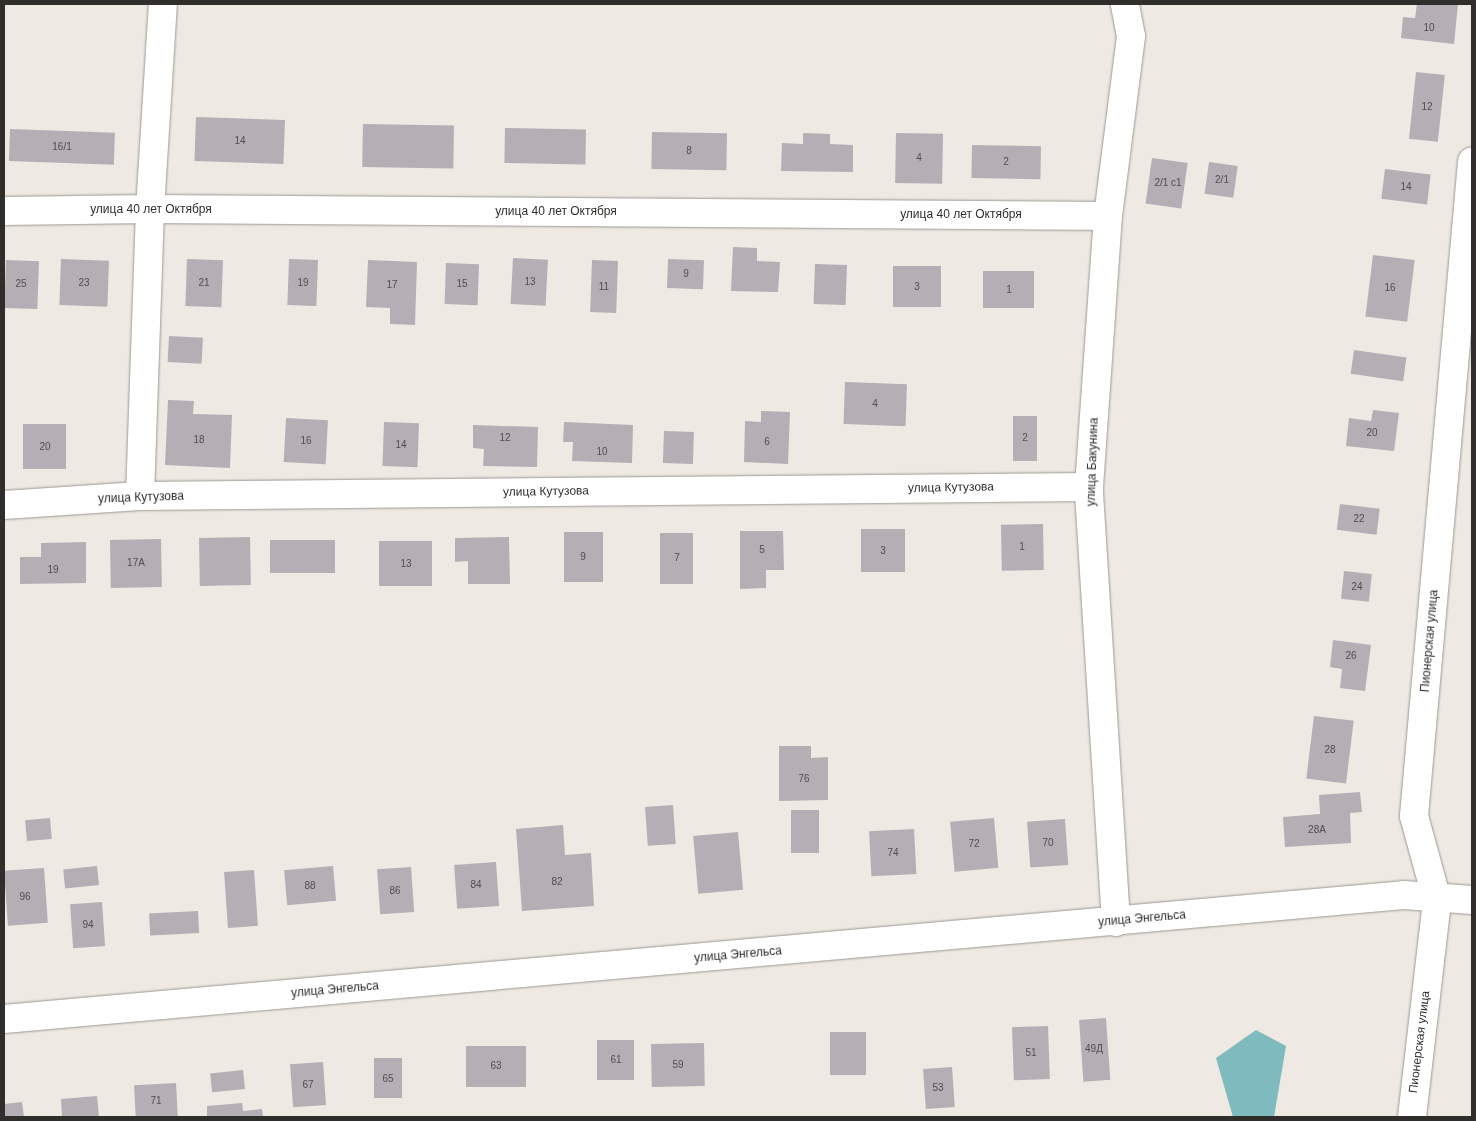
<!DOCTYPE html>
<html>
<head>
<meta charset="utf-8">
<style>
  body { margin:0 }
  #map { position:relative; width:1476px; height:1121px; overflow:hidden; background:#eee9e2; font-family:Arial,sans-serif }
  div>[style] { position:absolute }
  .water>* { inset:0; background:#7fbabe }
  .building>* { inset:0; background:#b5aeb5; transform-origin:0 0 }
  .roads { filter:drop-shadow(0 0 1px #9d9891) drop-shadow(0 0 1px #9d9891) }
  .minor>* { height:28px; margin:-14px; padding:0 14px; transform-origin:14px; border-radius:14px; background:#fff }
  span { translate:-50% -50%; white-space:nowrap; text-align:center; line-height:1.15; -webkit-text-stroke:4px #fff; paint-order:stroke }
  .number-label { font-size:10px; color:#514e4e }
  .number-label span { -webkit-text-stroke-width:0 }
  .street-label { font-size:12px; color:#302e2b }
  .frame { position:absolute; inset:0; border:5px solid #302e2b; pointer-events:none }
</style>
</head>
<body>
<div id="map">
  <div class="water">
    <i style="clip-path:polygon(1256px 1030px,1286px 1046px,1274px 1117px,1233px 1117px,1216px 1058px)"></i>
  </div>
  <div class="building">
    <i style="clip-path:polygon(1417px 4px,1458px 4px,1454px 44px,1401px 38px,1403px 17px,1415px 18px)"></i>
    <i style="left:1416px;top:72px;width:29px;height:67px;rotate:6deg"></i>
    <i style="left:196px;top:117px;width:89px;height:44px;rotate:2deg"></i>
    <i style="left:363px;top:124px;width:91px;height:43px;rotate:1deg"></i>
    <i style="left:505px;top:128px;width:81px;height:35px;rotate:1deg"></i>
    <i style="left:10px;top:129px;width:105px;height:32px;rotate:2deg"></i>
    <i style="left:652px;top:132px;width:75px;height:37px;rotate:1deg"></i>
    <i style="clip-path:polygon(803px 133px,830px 134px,830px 144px,853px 145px,853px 172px,781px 171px,782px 143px,803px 144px)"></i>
    <i style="left:896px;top:133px;width:47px;height:50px;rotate:1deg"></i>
    <i style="left:972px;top:145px;width:69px;height:33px;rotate:1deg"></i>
    <i style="left:1152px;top:158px;width:36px;height:46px;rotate:8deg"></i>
    <i style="left:1209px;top:162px;width:29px;height:32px;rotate:8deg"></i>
    <i style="left:1385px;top:169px;width:46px;height:30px;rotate:7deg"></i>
    <i style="clip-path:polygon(733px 247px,757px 248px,757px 261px,780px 262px,778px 292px,731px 291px)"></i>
    <i style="left:1373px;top:255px;width:42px;height:62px;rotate:7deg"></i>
    <i style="left:513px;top:258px;width:35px;height:46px;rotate:3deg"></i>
    <i style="left:61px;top:259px;width:48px;height:46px;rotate:2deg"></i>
    <i style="left:187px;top:259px;width:36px;height:47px;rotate:2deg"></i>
    <i style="left:289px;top:259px;width:29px;height:46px;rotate:2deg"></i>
    <i style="left:668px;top:259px;width:36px;height:29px;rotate:2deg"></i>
    <i style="left:6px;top:260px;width:33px;height:48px;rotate:2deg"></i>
    <i style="clip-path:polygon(368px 260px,417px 262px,415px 325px,390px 324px,390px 308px,366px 307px)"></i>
    <i style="left:592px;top:260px;width:26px;height:52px;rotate:2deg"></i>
    <i style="left:446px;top:263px;width:33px;height:41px;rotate:2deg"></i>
    <i style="left:815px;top:264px;width:32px;height:40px;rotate:2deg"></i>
    <i style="left:941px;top:266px;width:41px;height:48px;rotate:90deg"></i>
    <i style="left:1034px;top:271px;width:37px;height:51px;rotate:90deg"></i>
    <i style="left:169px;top:336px;width:34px;height:26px;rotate:3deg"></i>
    <i style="left:1354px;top:350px;width:53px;height:24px;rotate:8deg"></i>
    <i style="left:845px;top:382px;width:62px;height:42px;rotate:2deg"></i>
    <i style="clip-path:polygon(168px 400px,194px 401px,193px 414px,232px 415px,230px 468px,165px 465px)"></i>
    <i style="clip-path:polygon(1373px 410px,1399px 413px,1394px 451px,1346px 446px,1349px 418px,1371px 421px)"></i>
    <i style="clip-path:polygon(761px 411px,790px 412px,788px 464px,744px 462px,745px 421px,761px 422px)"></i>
    <i style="left:1013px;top:416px;width:24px;height:45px"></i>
    <i style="left:286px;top:418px;width:42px;height:44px;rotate:3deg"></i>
    <i style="left:384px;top:422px;width:35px;height:44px;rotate:2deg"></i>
    <i style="clip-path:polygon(564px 422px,633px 425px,632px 463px,572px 461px,573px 442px,563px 442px)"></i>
    <i style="left:66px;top:424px;width:45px;height:43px;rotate:90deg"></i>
    <i style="clip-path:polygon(473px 425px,538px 427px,537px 467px,483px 466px,484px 449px,473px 448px)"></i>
    <i style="left:664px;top:431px;width:30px;height:32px;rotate:2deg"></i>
    <i style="left:1340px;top:504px;width:40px;height:26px;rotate:7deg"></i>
    <i style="left:1043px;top:524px;width:46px;height:42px;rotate:89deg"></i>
    <i style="left:905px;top:529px;width:43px;height:44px;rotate:90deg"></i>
    <i style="clip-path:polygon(740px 531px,783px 531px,784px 570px,766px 570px,766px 588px,740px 589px)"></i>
    <i style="left:564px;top:532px;width:39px;height:50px"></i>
    <i style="left:660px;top:533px;width:33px;height:51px"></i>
    <i style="left:250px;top:537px;width:48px;height:51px;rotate:89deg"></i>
    <i style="clip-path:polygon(509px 537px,510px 584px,468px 584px,468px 561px,455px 562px,455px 538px)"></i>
    <i style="left:161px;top:539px;width:48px;height:51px;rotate:89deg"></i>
    <i style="left:335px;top:540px;width:33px;height:65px;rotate:90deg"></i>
    <i style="left:432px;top:541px;width:45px;height:53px;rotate:90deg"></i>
    <i style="clip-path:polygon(86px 542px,86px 583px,20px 584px,20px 557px,41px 557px,41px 543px)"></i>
    <i style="left:1344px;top:571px;width:28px;height:28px;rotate:6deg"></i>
    <i style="clip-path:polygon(1333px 640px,1371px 645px,1365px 691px,1340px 688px,1342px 669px,1330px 667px)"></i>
    <i style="left:1314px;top:716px;width:40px;height:63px;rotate:7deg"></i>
    <i style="clip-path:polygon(779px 746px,811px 746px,811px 758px,828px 757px,828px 800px,779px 801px)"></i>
    <i style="clip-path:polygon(1360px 792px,1362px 812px,1350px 813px,1351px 843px,1285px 847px,1283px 817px,1320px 814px,1319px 795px)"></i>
    <i style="left:673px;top:805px;width:39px;height:28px;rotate:86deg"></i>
    <i style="left:791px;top:810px;width:28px;height:43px"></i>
    <i style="left:50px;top:818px;width:21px;height:25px;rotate:85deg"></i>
    <i style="left:994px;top:818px;width:50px;height:44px;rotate:85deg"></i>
    <i style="left:1065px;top:819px;width:46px;height:38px;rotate:86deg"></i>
    <i style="clip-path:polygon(563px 825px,565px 855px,591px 853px,594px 906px,522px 911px,516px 829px)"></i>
    <i style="left:914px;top:829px;width:45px;height:45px;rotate:87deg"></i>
    <i style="left:738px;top:832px;width:58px;height:45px;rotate:85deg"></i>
    <i style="left:496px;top:862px;width:44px;height:42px;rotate:86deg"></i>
    <i style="left:97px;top:866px;width:19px;height:34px;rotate:84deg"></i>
    <i style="left:333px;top:866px;width:35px;height:49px;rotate:85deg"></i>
    <i style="left:411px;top:867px;width:45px;height:34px;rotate:86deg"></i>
    <i style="left:44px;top:868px;width:55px;height:40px;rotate:86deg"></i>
    <i style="left:254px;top:870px;width:56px;height:30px;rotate:86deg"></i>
    <i style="left:102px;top:902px;width:44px;height:32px;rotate:86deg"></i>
    <i style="left:198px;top:911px;width:22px;height:49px;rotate:87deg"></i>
    <i style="left:1106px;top:1018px;width:62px;height:27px;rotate:86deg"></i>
    <i style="left:1048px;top:1026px;width:53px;height:36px;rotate:88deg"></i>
    <i style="left:830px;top:1032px;width:36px;height:43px"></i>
    <i style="left:597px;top:1040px;width:37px;height:40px"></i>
    <i style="left:704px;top:1043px;width:43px;height:53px;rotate:89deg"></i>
    <i style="left:466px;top:1046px;width:60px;height:41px"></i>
    <i style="left:402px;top:1058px;width:40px;height:28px;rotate:90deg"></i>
    <i style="left:323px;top:1062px;width:43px;height:33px;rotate:86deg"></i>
    <i style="left:952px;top:1067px;width:40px;height:29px;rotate:86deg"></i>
    <i style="left:243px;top:1070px;width:19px;height:33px;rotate:84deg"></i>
    <i style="left:176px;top:1083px;width:34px;height:42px;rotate:87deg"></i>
    <i style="clip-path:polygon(97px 1096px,99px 1117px,62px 1117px,61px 1099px)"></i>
    <i style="clip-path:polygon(22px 1102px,24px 1117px,4px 1117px,4px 1104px)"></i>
    <i style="clip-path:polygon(242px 1103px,243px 1111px,262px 1109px,263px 1117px,207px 1117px,207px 1106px)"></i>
  </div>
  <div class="roads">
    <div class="minor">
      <i style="left:4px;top:211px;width:146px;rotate:-0.8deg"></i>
      <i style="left:150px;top:209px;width:958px;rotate:0.42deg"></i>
      <i style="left:140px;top:496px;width:287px;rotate:-88deg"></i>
      <i style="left:150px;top:209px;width:205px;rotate:-86.4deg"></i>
      <i style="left:4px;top:505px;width:136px;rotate:-3.8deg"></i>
      <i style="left:140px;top:496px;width:949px;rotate:-0.54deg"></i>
      <i style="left:1116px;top:922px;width:436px;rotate:-93.6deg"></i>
      <i style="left:1089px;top:487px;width:272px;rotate:-86deg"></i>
      <i style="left:1108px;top:216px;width:181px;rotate:-82.7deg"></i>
      <i style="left:1131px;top:36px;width:33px;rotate:-101deg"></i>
      <i style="left:4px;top:1019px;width:1405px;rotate:-5.06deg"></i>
      <i style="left:1404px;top:895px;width:68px;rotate:4.2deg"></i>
      <i style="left:1412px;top:1117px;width:218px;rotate:-83.4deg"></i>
      <i style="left:1437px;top:900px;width:87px;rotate:-105.3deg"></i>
      <i style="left:1414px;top:816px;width:657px;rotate:-84.93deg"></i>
    </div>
  </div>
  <div class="number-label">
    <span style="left:1429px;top:28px">10</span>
    <span style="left:1427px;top:107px">12</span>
    <span style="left:240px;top:141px">14</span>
    <span style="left:62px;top:147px">16/1</span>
    <span style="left:689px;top:151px">8</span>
    <span style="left:919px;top:158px">4</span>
    <span style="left:1006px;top:162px">2</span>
    <span style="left:1222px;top:180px">2/1</span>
    <span style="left:1168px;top:183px">2/1 с1</span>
    <span style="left:1406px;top:187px">14</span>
    <span style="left:686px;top:274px">9</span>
    <span style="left:530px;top:282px">13</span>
    <span style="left:84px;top:283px">23</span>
    <span style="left:204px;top:283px">21</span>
    <span style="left:303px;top:283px">19</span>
    <span style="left:21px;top:284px">25</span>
    <span style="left:462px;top:284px">15</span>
    <span style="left:392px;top:285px">17</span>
    <span style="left:604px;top:287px">11</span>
    <span style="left:917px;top:287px">3</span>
    <span style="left:1390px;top:288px">16</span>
    <span style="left:1009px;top:290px">1</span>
    <span style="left:875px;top:404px">4</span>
    <span style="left:1372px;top:433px">20</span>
    <span style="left:505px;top:438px">12</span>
    <span style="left:1025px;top:438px">2</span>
    <span style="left:199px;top:440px">18</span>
    <span style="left:306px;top:441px">16</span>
    <span style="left:767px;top:442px">6</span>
    <span style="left:401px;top:445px">14</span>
    <span style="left:45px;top:447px">20</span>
    <span style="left:602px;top:452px">10</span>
    <span style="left:1359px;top:519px">22</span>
    <span style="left:1022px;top:547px">1</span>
    <span style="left:762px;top:550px">5</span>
    <span style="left:883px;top:551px">3</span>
    <span style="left:583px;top:557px">9</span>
    <span style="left:677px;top:558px">7</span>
    <span style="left:136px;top:563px">17А</span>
    <span style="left:406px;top:564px">13</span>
    <span style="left:53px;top:570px">19</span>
    <span style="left:1357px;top:587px">24</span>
    <span style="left:1351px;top:656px">26</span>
    <span style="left:1330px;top:750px">28</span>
    <span style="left:804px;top:779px">76</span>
    <span style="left:1317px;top:830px">28А</span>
    <span style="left:1048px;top:843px">70</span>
    <span style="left:974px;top:844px">72</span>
    <span style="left:893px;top:853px">74</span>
    <span style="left:557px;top:882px">82</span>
    <span style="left:476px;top:885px">84</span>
    <span style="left:310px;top:886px">88</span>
    <span style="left:395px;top:891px">86</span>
    <span style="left:25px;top:897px">96</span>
    <span style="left:88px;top:925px">94</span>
    <span style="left:1094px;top:1049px">49Д</span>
    <span style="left:1031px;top:1053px">51</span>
    <span style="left:616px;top:1060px">61</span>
    <span style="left:678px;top:1065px">59</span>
    <span style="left:496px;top:1066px">63</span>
    <span style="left:388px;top:1079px">65</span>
    <span style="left:308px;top:1085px">67</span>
    <span style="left:938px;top:1088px">53</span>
    <span style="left:156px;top:1101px">71</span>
  </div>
  <div class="street-label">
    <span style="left:151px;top:210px">улица 40 лет Октября</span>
    <span style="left:556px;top:212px">улица 40 лет Октября</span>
    <span style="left:961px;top:215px">улица 40 лет Октября</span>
    <span style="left:1093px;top:462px;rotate:-88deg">улица Бакунина</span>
    <span style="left:951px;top:488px;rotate:-1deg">улица Кутузова</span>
    <span style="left:546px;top:492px;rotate:-1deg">улица Кутузова</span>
    <span style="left:141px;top:498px;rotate:-2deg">улица Кутузова</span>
    <span style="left:1430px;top:641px;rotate:-85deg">Пионерская улица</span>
    <span style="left:1142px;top:919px;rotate:-5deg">улица Энгельса</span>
    <span style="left:738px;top:955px;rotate:-5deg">улица Энгельса</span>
    <span style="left:335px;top:990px;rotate:-5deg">улица Энгельса</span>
    <span style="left:1420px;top:1042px;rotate:-83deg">Пионерская улица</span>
  </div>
  <div class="frame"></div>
</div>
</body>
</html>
